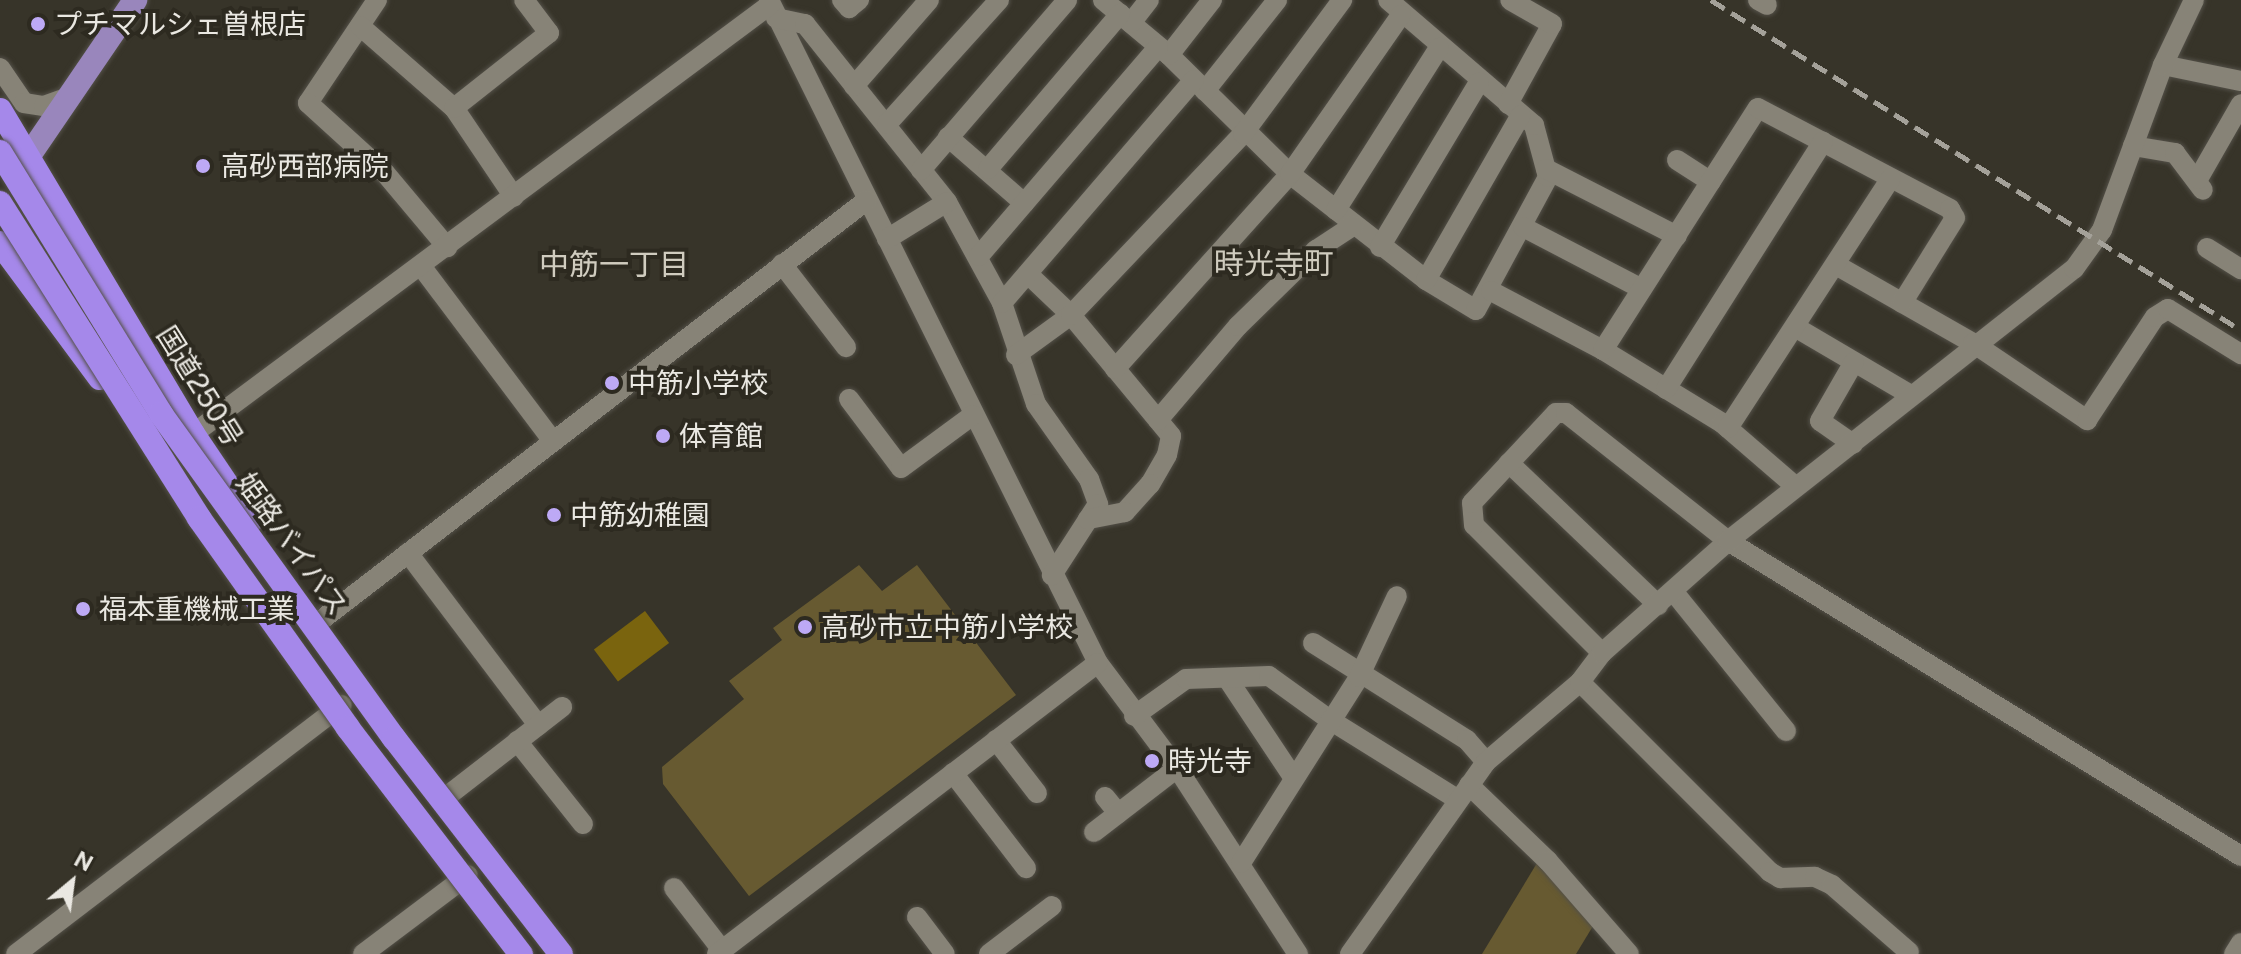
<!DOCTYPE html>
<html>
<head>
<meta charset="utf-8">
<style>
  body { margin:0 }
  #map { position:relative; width:2241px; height:954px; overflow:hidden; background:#373429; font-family:"Public Sans","Noto Sans JP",sans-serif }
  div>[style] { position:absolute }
  .green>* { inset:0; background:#675a31 }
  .water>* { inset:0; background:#7a640e; transform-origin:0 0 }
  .roads { filter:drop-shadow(0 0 2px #535048) drop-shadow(0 0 2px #535048) }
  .minor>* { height:20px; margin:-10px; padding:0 10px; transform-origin:10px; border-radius:10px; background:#878377 }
  .major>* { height:24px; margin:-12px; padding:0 12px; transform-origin:12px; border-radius:12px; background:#9986bc }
  .highway>* { height:24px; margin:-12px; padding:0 12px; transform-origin:12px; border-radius:12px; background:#a588ea }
  .rail>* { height:5px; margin-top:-2.5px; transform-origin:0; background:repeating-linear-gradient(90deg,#a4a199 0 16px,transparent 0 24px) }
  .bridges { filter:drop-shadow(0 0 2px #535048) drop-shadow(0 0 2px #535048) }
  .highway-bridge>* { height:24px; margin:-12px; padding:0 12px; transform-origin:12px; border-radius:12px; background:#a588ea }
  .dots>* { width:22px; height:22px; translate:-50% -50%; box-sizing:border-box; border:4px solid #2d2a20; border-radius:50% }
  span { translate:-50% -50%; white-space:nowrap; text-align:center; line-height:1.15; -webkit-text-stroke:8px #2d2a20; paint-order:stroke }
  .poi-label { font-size:28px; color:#eae8e2 }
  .left { translate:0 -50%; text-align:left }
  .street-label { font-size:28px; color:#eae8e2 }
  .neighbourhood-label { font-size:30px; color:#d0ccbf }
  .north { position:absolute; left:32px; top:842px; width:80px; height:80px; -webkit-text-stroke:6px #2d2a20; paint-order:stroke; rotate:29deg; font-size:22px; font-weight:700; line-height:32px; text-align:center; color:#eae8e2 }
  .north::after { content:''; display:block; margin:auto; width:28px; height:36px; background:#eae8e2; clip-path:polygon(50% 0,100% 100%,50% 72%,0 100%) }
</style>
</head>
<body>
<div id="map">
  <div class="green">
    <i style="clip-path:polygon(859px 565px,882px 591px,917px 565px,1016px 695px,749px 896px,663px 784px,662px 767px,744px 699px,729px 681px,782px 640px,773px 628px)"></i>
    <i style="clip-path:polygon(1537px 863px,1593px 926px,1576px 954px,1482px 954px)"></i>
  </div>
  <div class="water">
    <i style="left:645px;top:611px;width:40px;height:64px;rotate:53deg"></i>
  </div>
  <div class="roads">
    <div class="minor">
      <i style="left:377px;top:0;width:124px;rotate:123.8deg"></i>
      <i style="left:308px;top:103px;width:104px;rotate:42.3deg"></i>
      <i style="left:385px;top:173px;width:97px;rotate:50deg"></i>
      <i style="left:769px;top:0;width:740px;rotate:63.61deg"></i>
      <i style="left:1098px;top:663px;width:139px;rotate:53.2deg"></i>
      <i style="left:1181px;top:774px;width:215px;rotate:57deg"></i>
      <i style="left:842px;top:0;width:11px;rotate:49deg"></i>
      <i style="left:849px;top:8px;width:13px;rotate:-39deg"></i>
      <i style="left:1103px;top:0;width:86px;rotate:39.8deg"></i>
      <i style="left:1169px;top:55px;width:170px;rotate:44.5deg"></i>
      <i style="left:1290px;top:174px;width:172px;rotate:37.9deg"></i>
      <i style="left:1426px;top:280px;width:58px;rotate:31deg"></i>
      <i style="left:1476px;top:310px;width:151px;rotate:-61.6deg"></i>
      <i style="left:1548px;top:177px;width:54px;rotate:-105.1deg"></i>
      <i style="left:1534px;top:125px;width:192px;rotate:-139.4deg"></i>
      <i style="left:1758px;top:0;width:10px;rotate:29deg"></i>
      <i style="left:776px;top:18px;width:30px;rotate:12deg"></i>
      <i style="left:805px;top:24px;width:228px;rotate:51.4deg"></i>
      <i style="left:947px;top:202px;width:115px;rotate:61.4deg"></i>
      <i style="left:1002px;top:303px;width:107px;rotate:71.4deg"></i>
      <i style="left:1036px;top:404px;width:92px;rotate:54.8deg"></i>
      <i style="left:1089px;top:479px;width:27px;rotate:70deg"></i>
      <i style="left:1098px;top:504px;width:85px;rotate:122.9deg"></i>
      <i style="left:1131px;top:23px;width:29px;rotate:-52deg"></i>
      <i style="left:360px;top:26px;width:125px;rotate:41.1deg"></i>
      <i style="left:454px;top:108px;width:107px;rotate:56deg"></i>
      <i style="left:1169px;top:55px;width:70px;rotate:-52deg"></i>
      <i style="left:2163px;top:65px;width:80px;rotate:11.6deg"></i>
      <i style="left:0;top:68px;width:42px;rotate:55.6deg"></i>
      <i style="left:24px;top:103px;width:20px;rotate:9deg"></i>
      <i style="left:44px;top:106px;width:20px;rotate:-20deg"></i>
      <i style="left:854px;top:86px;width:114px;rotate:-48.9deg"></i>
      <i style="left:1205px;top:91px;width:116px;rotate:-51.6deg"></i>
      <i style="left:1508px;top:104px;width:91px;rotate:-61.2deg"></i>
      <i style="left:1552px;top:24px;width:48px;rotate:-150.3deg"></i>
      <i style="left:454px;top:108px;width:121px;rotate:-38.3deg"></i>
      <i style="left:549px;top:33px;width:41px;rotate:-127.1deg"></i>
      <i style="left:887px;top:124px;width:167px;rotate:-47.9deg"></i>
      <i style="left:948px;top:137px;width:101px;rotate:41deg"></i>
      <i style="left:2133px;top:146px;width:43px;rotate:9.5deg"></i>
      <i style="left:2175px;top:153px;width:46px;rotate:52.9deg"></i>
      <i style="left:1677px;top:160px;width:40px;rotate:32.9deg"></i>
      <i style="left:988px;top:169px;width:204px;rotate:-49.6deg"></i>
      <i style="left:1546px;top:169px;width:147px;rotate:27.1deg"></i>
      <i style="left:921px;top:170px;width:224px;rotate:-49.3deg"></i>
      <i style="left:2198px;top:179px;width:86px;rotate:-60.2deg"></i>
      <i style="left:1336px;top:210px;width:192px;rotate:-57.6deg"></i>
      <i style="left:1523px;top:227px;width:134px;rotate:27.5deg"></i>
      <i style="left:887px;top:239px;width:70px;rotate:-31.7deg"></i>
      <i style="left:1380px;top:247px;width:192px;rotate:-59deg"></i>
      <i style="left:2207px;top:248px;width:40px;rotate:32deg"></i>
      <i style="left:979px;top:256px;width:275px;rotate:-49.4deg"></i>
      <i style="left:782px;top:264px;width:105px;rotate:52.4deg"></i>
      <i style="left:1836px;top:265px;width:158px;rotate:29.7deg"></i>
      <i style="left:1973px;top:343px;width:138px;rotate:34deg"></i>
      <i style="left:2087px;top:420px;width:123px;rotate:-56.6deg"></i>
      <i style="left:2155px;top:317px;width:15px;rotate:-32deg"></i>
      <i style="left:2168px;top:309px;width:86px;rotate:31.7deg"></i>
      <i style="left:421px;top:266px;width:219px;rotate:53deg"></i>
      <i style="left:1029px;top:275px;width:58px;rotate:43.6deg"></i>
      <i style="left:1071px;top:315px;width:157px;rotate:50.4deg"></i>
      <i style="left:1171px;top:436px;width:19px;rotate:102deg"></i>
      <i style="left:1167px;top:455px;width:34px;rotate:120deg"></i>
      <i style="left:1150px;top:484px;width:38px;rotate:132deg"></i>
      <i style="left:1125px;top:512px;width:38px;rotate:169deg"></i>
      <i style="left:1426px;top:280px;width:190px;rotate:-60.1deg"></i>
      <i style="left:1491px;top:291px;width:127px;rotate:27.8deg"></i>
      <i style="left:1603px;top:350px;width:140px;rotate:31.5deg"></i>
      <i style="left:1722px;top:423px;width:96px;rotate:40.8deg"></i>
      <i style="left:1002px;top:303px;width:294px;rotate:-49.3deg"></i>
      <i style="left:1795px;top:327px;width:134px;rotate:30.4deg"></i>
      <i style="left:1603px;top:350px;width:287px;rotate:-57.4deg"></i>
      <i style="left:1758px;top:108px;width:217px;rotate:27.7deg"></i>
      <i style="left:1950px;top:209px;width:10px;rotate:61deg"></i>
      <i style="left:1955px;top:218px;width:100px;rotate:121.9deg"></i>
      <i style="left:1016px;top:355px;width:68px;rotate:-36deg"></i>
      <i style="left:1071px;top:315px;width:250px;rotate:-46.5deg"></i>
      <i style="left:1243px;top:134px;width:167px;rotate:-53.5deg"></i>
      <i style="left:1115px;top:369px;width:262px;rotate:-48.1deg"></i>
      <i style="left:1290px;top:174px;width:194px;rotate:-55.1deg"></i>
      <i style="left:1666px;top:389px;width:293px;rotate:-57.6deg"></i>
      <i style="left:849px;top:399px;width:86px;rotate:53deg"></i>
      <i style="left:901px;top:468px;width:89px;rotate:-36.4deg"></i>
      <i style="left:1158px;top:420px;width:123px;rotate:-49.6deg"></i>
      <i style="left:1238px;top:326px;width:109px;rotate:-44.3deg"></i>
      <i style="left:1316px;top:250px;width:45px;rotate:-33.3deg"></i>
      <i style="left:1728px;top:428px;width:298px;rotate:-56.9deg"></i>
      <i style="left:193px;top:434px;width:720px;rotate:-36.65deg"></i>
      <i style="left:1853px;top:444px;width:40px;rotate:-145.1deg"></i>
      <i style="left:1820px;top:421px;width:68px;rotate:-60deg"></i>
      <i style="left:1509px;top:463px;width:206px;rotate:43.6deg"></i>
      <i style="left:408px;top:553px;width:216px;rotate:52.9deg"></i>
      <i style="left:1673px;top:591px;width:180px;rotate:51.1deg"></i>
      <i style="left:320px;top:621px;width:690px;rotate:-37.58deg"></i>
      <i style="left:1313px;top:643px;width:182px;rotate:32.2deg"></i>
      <i style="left:1467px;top:740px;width:29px;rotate:49deg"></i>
      <i style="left:1602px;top:653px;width:181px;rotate:-135deg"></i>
      <i style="left:1474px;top:525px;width:22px;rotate:-95deg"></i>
      <i style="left:1472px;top:503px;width:123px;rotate:-47deg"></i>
      <i style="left:1556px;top:413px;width:10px"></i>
      <i style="left:1566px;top:413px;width:206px;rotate:38.3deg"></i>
      <i style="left:1728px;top:541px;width:602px;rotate:31.55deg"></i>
      <i style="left:1229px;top:681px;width:115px;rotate:56.3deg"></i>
      <i style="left:1580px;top:682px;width:269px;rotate:45deg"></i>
      <i style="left:1770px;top:872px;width:12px;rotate:31deg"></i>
      <i style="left:1780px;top:878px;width:35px;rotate:-2deg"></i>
      <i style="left:1815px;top:877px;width:19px;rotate:25deg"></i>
      <i style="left:1832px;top:885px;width:102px;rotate:41deg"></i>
      <i style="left:1134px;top:716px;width:64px;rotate:-35.4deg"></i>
      <i style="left:1186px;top:679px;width:83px;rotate:-2.1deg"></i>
      <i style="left:1269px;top:676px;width:75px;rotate:35.8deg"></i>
      <i style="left:1330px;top:720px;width:150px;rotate:31.9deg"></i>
      <i style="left:996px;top:740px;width:67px;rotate:52.3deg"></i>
      <i style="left:517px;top:741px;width:106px;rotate:51.5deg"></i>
      <i style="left:953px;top:773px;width:120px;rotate:52.5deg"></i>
      <i style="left:1469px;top:785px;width:110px;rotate:43.9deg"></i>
      <i style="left:1548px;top:861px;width:123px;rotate:48.9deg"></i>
      <i style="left:446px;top:797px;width:147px;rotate:-37.8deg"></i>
      <i style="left:1105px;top:797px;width:21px;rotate:51deg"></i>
      <i style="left:1094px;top:832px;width:105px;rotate:-37.6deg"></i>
      <i style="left:1241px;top:863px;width:220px;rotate:-57.6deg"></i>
      <i style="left:1359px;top:677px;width:89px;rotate:-64.9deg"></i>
      <i style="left:674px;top:888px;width:78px;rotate:52.3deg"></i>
      <i style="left:917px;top:917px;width:46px;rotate:52.9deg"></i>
      <i style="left:16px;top:954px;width:410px;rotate:-37.4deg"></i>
      <i style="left:363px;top:954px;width:131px;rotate:-37deg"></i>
      <i style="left:717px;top:954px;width:479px;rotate:-37.4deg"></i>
      <i style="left:989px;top:954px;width:79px;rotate:-37.3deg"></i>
      <i style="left:1350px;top:954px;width:235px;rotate:-54.7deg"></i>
      <i style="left:1486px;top:762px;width:123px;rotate:-40.4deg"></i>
      <i style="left:1580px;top:682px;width:36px;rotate:-53deg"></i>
      <i style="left:1602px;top:653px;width:169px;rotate:-41.6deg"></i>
      <i style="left:1728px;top:541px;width:440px;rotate:-38.2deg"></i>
      <i style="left:2074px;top:269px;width:48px;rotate:-54.3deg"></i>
      <i style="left:2102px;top:230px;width:176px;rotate:-69.7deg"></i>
      <i style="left:2163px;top:65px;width:72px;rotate:-64.5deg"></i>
      <i style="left:2234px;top:954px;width:13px;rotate:-58deg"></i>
    </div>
    <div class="major">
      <i style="left:26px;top:160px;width:194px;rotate:-55.7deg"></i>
    </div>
    <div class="highway">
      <i style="left:0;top:110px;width:377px;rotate:59.2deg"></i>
      <i style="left:193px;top:434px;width:104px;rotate:56deg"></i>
      <i style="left:0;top:243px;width:168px;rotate:53.5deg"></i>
    </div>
  </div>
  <div class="rail">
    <i style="left:1711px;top:0;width:624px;rotate:31.91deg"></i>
  </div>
  <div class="bridges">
    <div class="highway-bridge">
      <i style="left:0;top:152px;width:308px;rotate:58.4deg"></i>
      <i style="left:161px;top:414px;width:399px;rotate:54.3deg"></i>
      <i style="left:394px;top:738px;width:273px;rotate:52.3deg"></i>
      <i style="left:0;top:203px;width:373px;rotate:57.7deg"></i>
      <i style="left:199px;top:518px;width:257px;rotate:54.6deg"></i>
      <i style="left:348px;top:728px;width:285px;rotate:52.6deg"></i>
    </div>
  </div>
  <div class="dots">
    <i style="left:38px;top:24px;background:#bda9f5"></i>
    <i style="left:203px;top:166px;background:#bda9f5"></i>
    <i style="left:612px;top:383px;background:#bda9f5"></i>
    <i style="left:663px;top:436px;background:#bda9f5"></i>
    <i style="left:554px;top:515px;background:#bda9f5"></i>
    <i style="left:83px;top:609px;background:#bda9f5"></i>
    <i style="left:805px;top:627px;background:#bda9f5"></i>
    <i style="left:1152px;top:761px;background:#bda9f5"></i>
  </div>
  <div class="poi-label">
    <span class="left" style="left:54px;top:24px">プチマルシェ曽根店</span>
    <span class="left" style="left:221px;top:166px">高砂西部病院</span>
    <span class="left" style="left:628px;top:383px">中筋小学校</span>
    <span class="left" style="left:679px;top:436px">体育館</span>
    <span class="left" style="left:570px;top:515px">中筋幼稚園</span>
    <span class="left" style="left:99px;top:609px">福本重機械工業</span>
    <span class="left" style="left:821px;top:627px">高砂市立中筋小学校</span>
    <span class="left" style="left:1168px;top:761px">時光寺</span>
  </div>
  <div class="street-label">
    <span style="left:200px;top:386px;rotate:58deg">国道250号</span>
    <span style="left:292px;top:544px;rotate:54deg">姫路バイパス</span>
  </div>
  <div class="neighbourhood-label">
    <span style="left:1274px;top:263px">時光寺町</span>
    <span style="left:614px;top:264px">中筋一丁目</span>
  </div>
  <div class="north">N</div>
</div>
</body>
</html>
